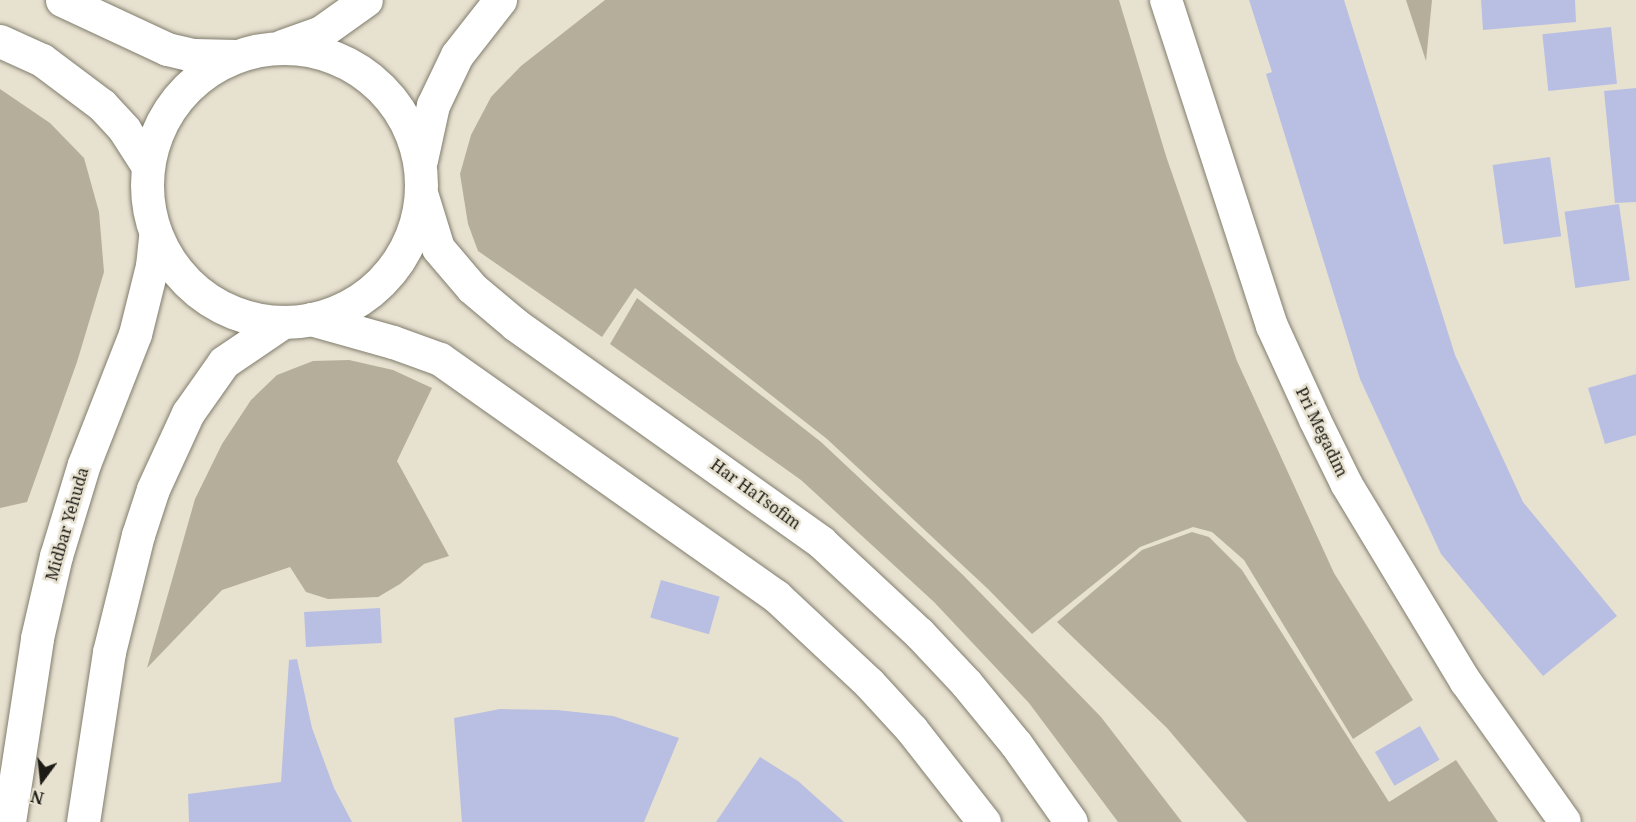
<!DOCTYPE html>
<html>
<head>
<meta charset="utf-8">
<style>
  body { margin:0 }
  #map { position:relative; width:1636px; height:822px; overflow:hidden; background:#e7e1d0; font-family:"Noto Serif",serif }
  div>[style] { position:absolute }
  .green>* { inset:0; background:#b5ae9a }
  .building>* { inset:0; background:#b9bfe2; transform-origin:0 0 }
  .roads { filter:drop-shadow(0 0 2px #817d6d) drop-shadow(0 0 2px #817d6d) }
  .street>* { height:32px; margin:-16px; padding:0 16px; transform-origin:16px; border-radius:16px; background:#fff }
  .secondary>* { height:33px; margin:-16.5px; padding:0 16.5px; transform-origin:16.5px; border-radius:16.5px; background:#fff }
  .secondary>.ring { margin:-16.5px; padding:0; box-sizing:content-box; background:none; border:33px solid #fff; border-radius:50% }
  span { translate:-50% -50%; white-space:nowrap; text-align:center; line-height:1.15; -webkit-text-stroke:5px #e7e1d0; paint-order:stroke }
  .street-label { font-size:16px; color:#1d1b15 }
  .north { position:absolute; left:12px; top:750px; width:60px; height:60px; -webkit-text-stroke:4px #e7e1d0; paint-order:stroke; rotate:195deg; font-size:16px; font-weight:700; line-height:24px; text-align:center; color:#1d1b15 }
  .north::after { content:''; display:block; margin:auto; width:21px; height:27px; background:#1d1b15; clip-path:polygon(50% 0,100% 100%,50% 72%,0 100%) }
</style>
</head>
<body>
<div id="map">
  <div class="green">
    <i style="clip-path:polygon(605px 0,1119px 0,1166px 156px,1237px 361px,1334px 573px,1413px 700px,1353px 739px,1244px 560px,1212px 532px,1193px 527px,1140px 547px,1032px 634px,988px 589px,827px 439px,635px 288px,602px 337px,478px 251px,468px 224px,460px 174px,471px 135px,491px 97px,521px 66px)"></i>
    <i style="clip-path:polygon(1406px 0,1432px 0,1426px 61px)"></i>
    <i style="clip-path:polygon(0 89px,50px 123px,84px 158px,99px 212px,104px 272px,77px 362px,27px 502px,0 508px)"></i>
    <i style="clip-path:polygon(637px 298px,821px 442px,962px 574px,1101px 717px,1182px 822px,1118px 822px,1029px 703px,934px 602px,801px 480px,610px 344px)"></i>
    <i style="clip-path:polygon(349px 360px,393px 370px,432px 388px,397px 461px,449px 556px,424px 564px,400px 584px,378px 597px,328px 599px,306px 592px,290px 567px,222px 590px,147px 668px,195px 499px,222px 444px,251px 400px,277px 375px,313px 361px)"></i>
    <i style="clip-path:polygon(1192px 532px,1209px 537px,1242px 570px,1389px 802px,1456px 760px,1498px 822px,1247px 822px,1167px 728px,1057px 622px,1142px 550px)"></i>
  </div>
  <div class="building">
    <i style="clip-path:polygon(1249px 0,1344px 0,1455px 355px,1523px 502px,1617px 616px,1543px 676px,1441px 554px,1360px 379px,1266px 74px,1272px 72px)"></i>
    <i style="clip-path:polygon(1481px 0,1575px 0,1576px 22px,1483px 30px)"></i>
    <i style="left:1611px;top:27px;width:57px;height:69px;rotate:84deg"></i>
    <i style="clip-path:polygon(1636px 88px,1636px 202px,1615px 203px,1604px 91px)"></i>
    <i style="left:1550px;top:157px;width:80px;height:58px;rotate:82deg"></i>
    <i style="left:1619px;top:204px;width:77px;height:55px;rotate:82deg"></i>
    <i style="clip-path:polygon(1636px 374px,1636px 435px,1605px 444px,1588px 388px)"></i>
    <i style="left:661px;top:580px;width:61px;height:39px;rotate:16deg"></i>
    <i style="left:380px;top:608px;width:35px;height:76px;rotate:87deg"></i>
    <i style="clip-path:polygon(297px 659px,312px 728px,334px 788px,352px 822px,189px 822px,188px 794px,281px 782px,289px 660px)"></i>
    <i style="clip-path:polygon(500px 709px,557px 710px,613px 716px,679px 738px,644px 822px,462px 822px,454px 718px)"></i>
    <i style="left:1420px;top:726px;width:39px;height:52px;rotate:60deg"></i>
    <i style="clip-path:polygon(760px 757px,798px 781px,844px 822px,716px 822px)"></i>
  </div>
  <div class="roads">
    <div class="street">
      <i style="left:1166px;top:0;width:343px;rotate:72deg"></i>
      <i style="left:1272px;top:326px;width:103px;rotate:65.4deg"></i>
      <i style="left:1315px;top:420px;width:72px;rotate:63.8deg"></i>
      <i style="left:1347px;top:485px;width:230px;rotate:58.9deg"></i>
      <i style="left:1466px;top:682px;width:171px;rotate:54.7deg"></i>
    </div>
    <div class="secondary">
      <i style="left:62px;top:0;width:116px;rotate:25deg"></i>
      <i style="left:167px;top:49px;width:28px;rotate:13deg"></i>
      <i style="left:194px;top:55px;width:42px;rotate:1.4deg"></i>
      <i style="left:0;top:41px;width:46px;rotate:24.3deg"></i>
      <i style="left:42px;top:60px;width:75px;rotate:36.9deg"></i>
      <i style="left:102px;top:105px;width:33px;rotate:47deg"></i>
      <i style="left:124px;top:129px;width:43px;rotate:57.4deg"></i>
      <i style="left:282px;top:46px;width:41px;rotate:-19.7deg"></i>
      <i style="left:321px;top:32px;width:55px;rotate:-35.4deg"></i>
      <i class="ring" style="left:147px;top:48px;width:241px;height:241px"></i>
      <i style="left:421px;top:160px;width:56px;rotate:-77.7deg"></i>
      <i style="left:433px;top:105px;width:55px;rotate:-64.4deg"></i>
      <i style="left:457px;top:55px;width:70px;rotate:-52deg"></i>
      <i style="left:422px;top:196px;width:54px;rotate:72.9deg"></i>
      <i style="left:438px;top:248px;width:52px;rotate:49.6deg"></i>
      <i style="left:472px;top:288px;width:57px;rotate:40.1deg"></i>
      <i style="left:516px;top:325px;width:374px;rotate:35.4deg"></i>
      <i style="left:821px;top:542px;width:134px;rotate:42.9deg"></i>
      <i style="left:919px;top:633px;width:69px;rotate:46.8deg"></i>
      <i style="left:966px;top:683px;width:79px;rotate:50.7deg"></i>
      <i style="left:1016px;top:744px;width:95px;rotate:54.8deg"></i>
      <i style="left:311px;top:319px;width:85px;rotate:15.7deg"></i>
      <i style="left:393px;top:342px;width:50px;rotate:19.9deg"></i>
      <i style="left:440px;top:359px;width:411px;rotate:35.2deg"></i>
      <i style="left:776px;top:596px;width:127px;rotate:43.1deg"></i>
      <i style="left:869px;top:683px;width:64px;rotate:47.5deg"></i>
      <i style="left:912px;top:730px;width:117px;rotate:52deg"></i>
      <i style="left:9px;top:822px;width:186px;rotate:-81.3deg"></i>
      <i style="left:37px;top:638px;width:84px;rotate:-77deg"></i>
      <i style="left:56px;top:556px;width:96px;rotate:-73.1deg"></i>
      <i style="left:84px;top:464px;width:140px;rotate:-68.6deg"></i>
      <i style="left:135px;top:334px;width:70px;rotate:-76deg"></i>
      <i style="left:152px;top:266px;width:31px;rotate:-84deg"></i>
      <i style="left:83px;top:822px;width:172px;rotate:-81.3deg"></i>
      <i style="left:109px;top:652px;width:121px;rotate:-76.1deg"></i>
      <i style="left:138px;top:535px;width:48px;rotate:-71.9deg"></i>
      <i style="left:153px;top:489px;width:84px;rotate:-65.3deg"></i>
      <i style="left:188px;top:413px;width:62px;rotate:-54.8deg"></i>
      <i style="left:224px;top:362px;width:71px;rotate:-34.1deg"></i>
    </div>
  </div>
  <div class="street-label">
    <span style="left:1322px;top:432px;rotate:64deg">Pri Megadim</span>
    <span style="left:756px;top:494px;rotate:36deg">Har HaTsofim</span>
    <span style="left:67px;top:524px;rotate:-74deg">Midbar Yehuda</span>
  </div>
  <div class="north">N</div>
</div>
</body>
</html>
